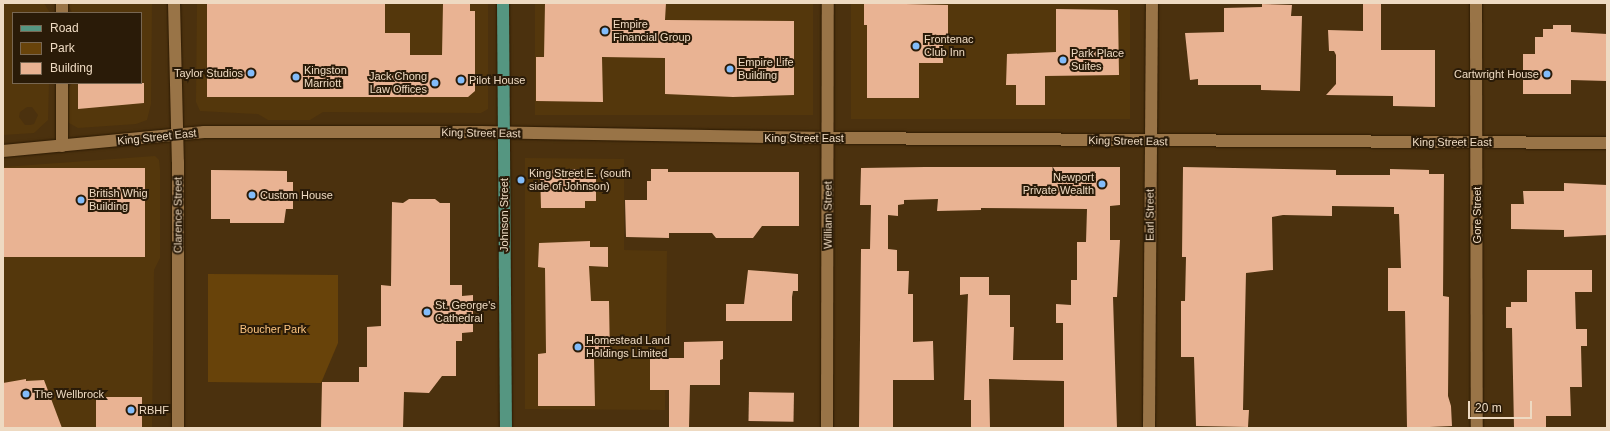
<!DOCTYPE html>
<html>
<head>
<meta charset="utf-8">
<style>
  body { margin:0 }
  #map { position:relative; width:1610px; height:431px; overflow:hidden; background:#4b310e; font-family:Helvetica,sans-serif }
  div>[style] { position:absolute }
  .built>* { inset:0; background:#54370c; transform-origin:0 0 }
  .green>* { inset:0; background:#68430a }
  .building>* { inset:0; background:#e9b393; transform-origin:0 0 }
  .roads { filter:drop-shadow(0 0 1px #2c1a03) drop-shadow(0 0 1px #2c1a03) }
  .street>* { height:12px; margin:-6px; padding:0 6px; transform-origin:6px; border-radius:6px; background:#997447 }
  .secondary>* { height:12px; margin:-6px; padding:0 6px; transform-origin:6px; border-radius:6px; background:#997447 }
  .primary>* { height:12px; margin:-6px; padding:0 6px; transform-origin:6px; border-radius:6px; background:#559681 }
  .dots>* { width:11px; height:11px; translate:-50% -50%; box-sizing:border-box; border:2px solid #2a1b08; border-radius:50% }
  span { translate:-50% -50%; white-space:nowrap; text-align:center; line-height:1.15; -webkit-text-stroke:4px #2a1b08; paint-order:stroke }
  .poi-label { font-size:11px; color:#eedac2 }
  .left { translate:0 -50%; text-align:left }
  .right { translate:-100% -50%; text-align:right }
  .street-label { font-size:11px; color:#eedac2 }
  .park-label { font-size:11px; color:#fcc480 }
  .frame { position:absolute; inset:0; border:4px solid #eedac2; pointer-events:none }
  .legend { position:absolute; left:12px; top:12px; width:130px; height:72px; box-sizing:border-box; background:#2a1b08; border:1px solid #786752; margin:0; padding:5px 7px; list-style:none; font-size:12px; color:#eedac2 }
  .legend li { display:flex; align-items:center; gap:8px; height:20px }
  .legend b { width:20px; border:1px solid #786752 }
  .scale { position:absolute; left:1468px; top:401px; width:64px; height:18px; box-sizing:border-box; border:2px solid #eedac2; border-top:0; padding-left:5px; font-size:12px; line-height:14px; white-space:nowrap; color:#eedac2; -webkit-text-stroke:3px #2a1b08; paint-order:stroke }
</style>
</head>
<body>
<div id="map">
  <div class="built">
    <i style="clip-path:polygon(evenodd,3px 3px,44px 3px,50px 13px,13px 13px,13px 83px,49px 83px,48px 120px,34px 133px,3px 135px,3px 3px,27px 107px,32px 107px,38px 115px,34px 124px,30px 125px,25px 125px,19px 117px,20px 112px,27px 107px)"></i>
    <i style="clip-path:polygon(68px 3px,152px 3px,151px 104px,147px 120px,136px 124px,78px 128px,69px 123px,66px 118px,65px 94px,72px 83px,141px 83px,141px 13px,72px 13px)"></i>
    <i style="clip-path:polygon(197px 3px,488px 3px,488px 109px,481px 113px,323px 112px,310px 120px,268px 120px,258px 114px,200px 111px,196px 102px)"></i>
    <i style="left:535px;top:3px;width:278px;height:112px"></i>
    <i style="left:851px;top:3px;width:279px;height:116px"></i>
    <i style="clip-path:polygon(155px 156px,159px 160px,160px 170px,160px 258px,154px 270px,152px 428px,3px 428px,3px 167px)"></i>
    <i style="clip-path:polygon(525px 158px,624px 159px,624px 250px,667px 251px,665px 410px,525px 409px)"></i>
  </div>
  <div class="green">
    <i style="clip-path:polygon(208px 274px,338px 275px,338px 343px,321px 383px,208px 382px)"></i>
  </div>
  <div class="building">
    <i style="clip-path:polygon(207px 3px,385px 3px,385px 33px,410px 33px,410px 55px,442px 55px,443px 3px,470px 3px,470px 11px,475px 11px,475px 91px,468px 97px,207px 97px)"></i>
    <i style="clip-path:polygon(545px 3px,666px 3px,665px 20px,794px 21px,794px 95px,733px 97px,665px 94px,665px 58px,602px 57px,603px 102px,536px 101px,536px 57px,544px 57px)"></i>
    <i style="clip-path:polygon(864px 3px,948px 5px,948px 37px,943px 37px,943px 63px,919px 63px,919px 98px,867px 98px,867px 25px,864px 25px)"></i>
    <i style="clip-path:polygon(1363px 3px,1381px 3px,1381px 50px,1435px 50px,1435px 107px,1393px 106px,1393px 96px,1326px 95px,1336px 84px,1336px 55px,1334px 51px,1329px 51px,1328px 30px,1363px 31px)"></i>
    <i style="clip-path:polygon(1262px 4px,1292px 5px,1291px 16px,1302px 16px,1300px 91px,1261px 90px,1261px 85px,1198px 85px,1198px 79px,1190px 80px,1185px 33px,1224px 32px,1224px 8px,1262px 7px)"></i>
    <i style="clip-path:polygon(1056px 9px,1118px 10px,1119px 75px,1045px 76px,1045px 105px,1016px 105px,1016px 85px,1006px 85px,1007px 54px,1056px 52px)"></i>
    <i style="clip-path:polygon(1553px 25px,1571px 25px,1571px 32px,1607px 34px,1607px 81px,1571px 80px,1571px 94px,1523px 94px,1523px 54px,1535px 54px,1535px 37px,1543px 37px,1543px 29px,1553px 29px)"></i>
    <i style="clip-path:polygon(78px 83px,144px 83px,144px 103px,78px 109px)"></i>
    <i style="clip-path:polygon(925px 167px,1120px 167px,1120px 205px,1110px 206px,1110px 240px,1120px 240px,1117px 297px,1113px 297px,1117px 428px,1064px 428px,1064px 381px,989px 379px,990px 428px,971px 428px,971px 400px,964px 400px,968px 294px,960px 295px,960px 277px,989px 277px,989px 295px,1010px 295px,1010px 327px,1014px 327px,1013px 360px,1063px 360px,1063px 323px,1056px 323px,1056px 304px,1071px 305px,1071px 280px,1077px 280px,1077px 242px,1086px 242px,1087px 209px,981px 208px,981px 210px,937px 211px,938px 199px,904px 200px,904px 204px,898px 205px,898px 216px,888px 215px,888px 249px,897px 250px,897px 271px,909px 271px,908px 294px,913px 294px,913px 342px,933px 341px,934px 380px,893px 380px,893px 428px,859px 428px,861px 249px,870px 249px,871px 205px,860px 205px,861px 168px)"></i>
    <i style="clip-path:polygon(1183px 167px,1336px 170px,1336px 175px,1390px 175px,1390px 169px,1429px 170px,1429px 174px,1444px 174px,1443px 296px,1449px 297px,1448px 396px,1451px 406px,1452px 426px,1407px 428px,1405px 311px,1388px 311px,1388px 268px,1401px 268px,1399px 214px,1394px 214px,1394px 207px,1332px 206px,1332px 216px,1283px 215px,1272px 217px,1273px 270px,1246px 273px,1243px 410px,1249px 410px,1248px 427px,1196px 426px,1194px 357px,1181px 357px,1181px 301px,1185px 301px,1186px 257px,1182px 257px)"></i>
    <i style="left:145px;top:168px;width:89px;height:142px;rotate:90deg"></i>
    <i style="clip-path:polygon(586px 169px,586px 177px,596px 177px,596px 201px,585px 201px,585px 208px,541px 208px,540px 170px)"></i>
    <i style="clip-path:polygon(651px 169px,668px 169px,668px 172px,799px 172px,799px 226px,762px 226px,753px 238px,716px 238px,712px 233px,669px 233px,669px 238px,626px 237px,625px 200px,647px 200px,647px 181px,651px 181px)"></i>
    <i style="clip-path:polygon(211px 170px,287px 171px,287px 182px,293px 182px,293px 209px,286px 209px,284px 223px,230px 223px,230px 219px,211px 219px)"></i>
    <i style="clip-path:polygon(1564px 183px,1607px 185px,1607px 235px,1564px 237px,1564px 230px,1511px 229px,1511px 204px,1524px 204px,1523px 191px,1564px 191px)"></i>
    <i style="clip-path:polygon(409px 199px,435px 199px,440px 203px,450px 203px,450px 285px,462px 285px,462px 296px,473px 295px,473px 332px,462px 333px,462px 341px,456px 341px,456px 376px,442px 376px,429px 393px,404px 392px,403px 428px,321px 428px,322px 382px,359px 382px,359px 367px,367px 367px,367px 327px,381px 326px,381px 285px,391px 286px,392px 202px,403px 203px)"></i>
    <i style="clip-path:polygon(590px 241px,590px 247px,608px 247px,608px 267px,589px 266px,591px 301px,609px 301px,610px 358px,594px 358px,595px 406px,538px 406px,538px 354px,546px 353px,545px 268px,538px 267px,539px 243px)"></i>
    <i style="clip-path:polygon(748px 270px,798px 274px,798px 291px,793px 291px,792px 297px,792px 321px,726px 321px,726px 304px,744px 304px)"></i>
    <i style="clip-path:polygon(1527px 270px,1592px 270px,1592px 292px,1575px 292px,1576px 329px,1587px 329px,1587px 346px,1581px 346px,1582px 387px,1570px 387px,1571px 416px,1546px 416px,1546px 428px,1514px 428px,1512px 328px,1506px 328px,1506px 307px,1511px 307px,1511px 302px,1527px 302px)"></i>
    <i style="clip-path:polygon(723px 341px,723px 359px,720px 360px,720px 385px,690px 385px,689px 428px,669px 428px,669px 390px,650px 390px,650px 358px,684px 358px,684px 342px)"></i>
    <i style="clip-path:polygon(26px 379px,26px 381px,44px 380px,62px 428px,3px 428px,3px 383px)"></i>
    <i style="left:749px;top:392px;width:45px;height:29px;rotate:1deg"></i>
    <i style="left:142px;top:397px;width:31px;height:46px;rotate:90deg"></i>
  </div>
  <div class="roads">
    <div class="street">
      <i style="left:62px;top:3px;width:10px;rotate:90deg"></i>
      <i style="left:174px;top:3px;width:159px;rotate:88.6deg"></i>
      <i style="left:178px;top:162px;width:266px;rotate:90deg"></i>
      <i style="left:1476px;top:3px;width:425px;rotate:89.9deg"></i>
      <i style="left:62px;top:146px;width:63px;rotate:-90deg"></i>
      <i style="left:827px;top:428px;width:425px;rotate:-89.9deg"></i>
      <i style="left:1149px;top:428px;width:425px;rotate:-89.6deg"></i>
    </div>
    <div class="secondary">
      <i style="left:3px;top:151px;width:202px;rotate:-5.4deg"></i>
      <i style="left:204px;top:132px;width:277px"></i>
      <i style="left:481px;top:132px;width:346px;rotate:1deg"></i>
      <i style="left:827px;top:138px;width:780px;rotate:0.37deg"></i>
    </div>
    <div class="primary">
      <i style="left:503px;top:3px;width:425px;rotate:89.6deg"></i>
    </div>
  </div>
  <div class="dots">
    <i style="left:605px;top:31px;background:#82bcfa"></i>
    <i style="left:916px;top:46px;background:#82bcfa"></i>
    <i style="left:1063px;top:60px;background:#82bcfa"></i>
    <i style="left:730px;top:69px;background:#82bcfa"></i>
    <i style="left:251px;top:73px;background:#82bcfa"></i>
    <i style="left:1547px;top:74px;background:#82bcfa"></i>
    <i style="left:296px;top:77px;background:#82bcfa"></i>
    <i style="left:461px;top:80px;background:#82bcfa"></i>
    <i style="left:435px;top:83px;background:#82bcfa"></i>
    <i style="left:521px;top:180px;background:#82bcfa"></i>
    <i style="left:1102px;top:184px;background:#82bcfa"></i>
    <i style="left:252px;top:195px;background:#82bcfa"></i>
    <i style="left:81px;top:200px;background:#82bcfa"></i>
    <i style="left:427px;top:312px;background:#82bcfa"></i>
    <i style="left:578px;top:347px;background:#82bcfa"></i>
    <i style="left:26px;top:394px;background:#82bcfa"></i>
    <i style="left:131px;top:410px;background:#82bcfa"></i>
  </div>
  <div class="poi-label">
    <span class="left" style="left:613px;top:31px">Empire<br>Financial Group</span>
    <span class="left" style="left:924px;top:46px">Frontenac<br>Club Inn</span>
    <span class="left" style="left:1071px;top:60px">Park Place<br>Suites</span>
    <span class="left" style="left:738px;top:69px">Empire Life<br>Building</span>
    <span class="left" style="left:304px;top:77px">Kingston<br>Marriott</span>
    <span class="right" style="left:243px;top:73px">Taylor Studios</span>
    <span class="right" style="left:1539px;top:74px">Cartwright House</span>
    <span class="right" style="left:427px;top:83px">Jack Chong<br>Law Offices</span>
    <span class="left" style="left:469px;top:80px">Pilot House</span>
    <span class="left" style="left:529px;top:180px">King Street E. (south<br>side of Johnson)</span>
    <span class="right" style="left:1094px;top:184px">Newport<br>Private Wealth</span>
    <span class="left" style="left:89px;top:200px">British Whig<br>Building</span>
    <span class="left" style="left:260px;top:195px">Custom House</span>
    <span class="left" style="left:435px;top:312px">St. George's<br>Cathedral</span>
    <span class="left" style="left:586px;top:347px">Homestead Land<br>Holdings Limited</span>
    <span class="left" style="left:34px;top:394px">The Wellbrock</span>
    <span class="left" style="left:139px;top:410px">RBHF</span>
  </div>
  <div class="street-label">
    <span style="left:481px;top:133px;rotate:1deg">King Street East</span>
    <span style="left:157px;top:137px;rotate:-6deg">King Street East</span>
    <span style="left:804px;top:138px">King Street East</span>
    <span style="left:1128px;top:141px;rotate:1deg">King Street East</span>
    <span style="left:1452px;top:142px">King Street East</span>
    <span style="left:178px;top:215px;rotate:-90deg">Clarence Street</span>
    <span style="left:504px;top:215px;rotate:-90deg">Johnson Street</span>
    <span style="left:828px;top:215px;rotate:-90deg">William Street</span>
    <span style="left:1150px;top:215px;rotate:-90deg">Earl Street</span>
    <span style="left:1477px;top:215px;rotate:-90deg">Gore Street</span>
  </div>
  <div class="park-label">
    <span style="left:273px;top:329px">Boucher Park</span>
  </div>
  <div class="frame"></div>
  <ul class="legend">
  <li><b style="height:5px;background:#559681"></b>Road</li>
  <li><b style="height:11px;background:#68430a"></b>Park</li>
  <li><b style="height:11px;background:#e9b393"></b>Building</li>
  </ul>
  <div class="scale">20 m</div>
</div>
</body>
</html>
